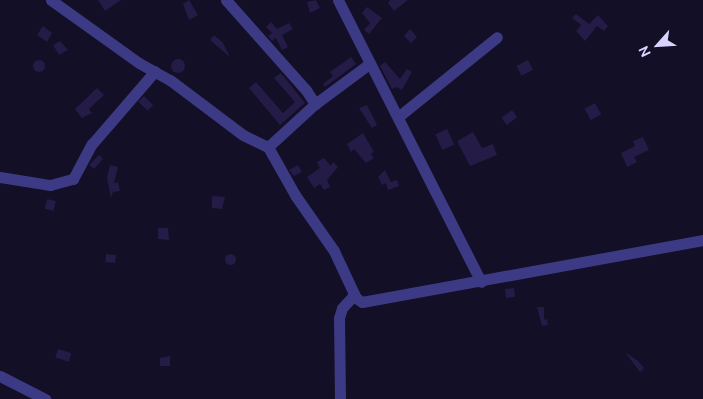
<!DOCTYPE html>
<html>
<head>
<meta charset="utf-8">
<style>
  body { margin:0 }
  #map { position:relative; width:703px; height:399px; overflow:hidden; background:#130f26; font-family:Ubuntu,sans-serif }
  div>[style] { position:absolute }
  .building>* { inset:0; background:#241b47; transform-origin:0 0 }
  .round { border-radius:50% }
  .minor>* { height:11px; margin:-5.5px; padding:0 5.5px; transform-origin:5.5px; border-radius:5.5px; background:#3d3a85 }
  span { translate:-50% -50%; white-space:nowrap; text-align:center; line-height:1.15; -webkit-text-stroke:4.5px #130f26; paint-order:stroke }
  .north { position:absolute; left:633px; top:20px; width:50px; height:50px; -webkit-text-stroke:4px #130f26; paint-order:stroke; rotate:244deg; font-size:14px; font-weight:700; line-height:20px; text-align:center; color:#d9d4ff }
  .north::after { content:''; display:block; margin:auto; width:18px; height:22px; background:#d9d4ff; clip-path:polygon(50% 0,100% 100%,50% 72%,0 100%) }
</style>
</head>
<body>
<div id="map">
  <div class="building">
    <i style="clip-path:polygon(98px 0,121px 0,105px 11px)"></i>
    <i style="clip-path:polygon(189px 0,198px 15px,189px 20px,183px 4px)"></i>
    <i style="clip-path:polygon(316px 0,320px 8px,310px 13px,307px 2px)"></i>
    <i style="clip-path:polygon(390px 0,408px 0,394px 11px,388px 3px)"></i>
    <i style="clip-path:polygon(367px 7px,382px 18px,369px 34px,364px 30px,370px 23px,362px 13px)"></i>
    <i style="clip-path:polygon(576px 14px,589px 24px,598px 15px,608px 26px,604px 31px,597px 26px,585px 41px,576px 31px,581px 25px,572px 18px)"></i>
    <i style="clip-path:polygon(271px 22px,277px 29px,289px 23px,293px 29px,282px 35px,288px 47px,282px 50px,276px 38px,272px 41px,268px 36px,272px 33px,266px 27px)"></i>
    <i style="clip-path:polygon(43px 26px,52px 33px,47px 42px,37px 35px)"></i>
    <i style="clip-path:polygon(410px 29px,417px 37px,411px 43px,404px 36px)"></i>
    <i style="clip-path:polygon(214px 35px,223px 43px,230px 57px,210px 40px)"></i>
    <i style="clip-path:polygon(60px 41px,68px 50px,59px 55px,53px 45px)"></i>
    <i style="clip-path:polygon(351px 57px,356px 64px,325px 87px,323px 84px,333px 76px,330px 72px)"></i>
    <i class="round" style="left:171px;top:59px;width:14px;height:14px"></i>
    <i style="left:528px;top:60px;width:11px;height:13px;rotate:63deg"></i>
    <i class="round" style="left:33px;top:60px;width:12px;height:12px"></i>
    <i style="clip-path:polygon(385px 62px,400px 79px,407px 69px,412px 72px,402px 90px,397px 87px,392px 89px,380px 66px)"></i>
    <i style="clip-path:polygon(281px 73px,305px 103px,280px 125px,249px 88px,256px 82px,283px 113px,295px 102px,274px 78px)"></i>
    <i style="clip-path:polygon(97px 88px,104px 95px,89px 109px,92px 113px,82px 118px,75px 109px)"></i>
    <i style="left:144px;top:96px;width:13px;height:8px;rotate:45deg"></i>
    <i style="left:595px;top:103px;width:13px;height:12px;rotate:61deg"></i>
    <i style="clip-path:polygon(367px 105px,377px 125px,372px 128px,359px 108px)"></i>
    <i style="left:512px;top:110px;width:9px;height:13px;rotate:54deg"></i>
    <i style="left:447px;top:129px;width:17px;height:13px;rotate:65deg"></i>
    <i style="clip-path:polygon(473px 132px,482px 148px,493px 144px,497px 155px,470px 166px,457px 141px)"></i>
    <i style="clip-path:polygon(363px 133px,374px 152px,371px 154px,374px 158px,366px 163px,354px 149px,351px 152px,347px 144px)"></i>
    <i style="clip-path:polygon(643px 137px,649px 150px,634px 157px,637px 162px,627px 167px,621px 153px,635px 146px,633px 141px)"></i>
    <i style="clip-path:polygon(99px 155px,103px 159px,94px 169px,89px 165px)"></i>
    <i style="clip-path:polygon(324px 158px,331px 166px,333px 162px,338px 167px,327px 180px,330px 187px,324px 190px,320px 184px,314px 188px,307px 177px,320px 168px,317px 162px)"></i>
    <i style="clip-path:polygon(110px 165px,118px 167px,114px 183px,118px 182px,120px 191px,113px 192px,111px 198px,107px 178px)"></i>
    <i style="clip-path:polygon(298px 165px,302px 172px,294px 176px,289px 170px)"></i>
    <i style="clip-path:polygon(385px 170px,391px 182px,397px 180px,399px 186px,388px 190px,386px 183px,382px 185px,378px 177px)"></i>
    <i style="clip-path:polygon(212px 196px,225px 197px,222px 209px,212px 208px)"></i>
    <i style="left:47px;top:199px;width:9px;height:10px;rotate:13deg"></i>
    <i style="clip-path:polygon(158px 228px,168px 228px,169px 240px,158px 239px)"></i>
    <i class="round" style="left:224.5px;top:253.5px;width:11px;height:11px"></i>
    <i style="left:106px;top:254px;width:10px;height:8px;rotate:6deg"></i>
    <i style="left:514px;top:288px;width:9px;height:9px;rotate:84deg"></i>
    <i style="clip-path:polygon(537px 307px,544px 307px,544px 320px,547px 319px,548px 325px,542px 326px)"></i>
    <i style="left:58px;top:349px;width:14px;height:9px;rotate:17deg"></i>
    <i style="clip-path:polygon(625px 352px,638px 361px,644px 368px,640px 372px)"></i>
    <i style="clip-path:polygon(170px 356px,170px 366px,160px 366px,160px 358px)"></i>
  </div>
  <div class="minor">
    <i style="left:51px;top:0;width:108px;rotate:35.6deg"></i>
    <i style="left:139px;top:63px;width:35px;rotate:29deg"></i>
    <i style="left:170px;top:80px;width:91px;rotate:37deg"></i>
    <i style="left:243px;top:135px;width:28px;rotate:26deg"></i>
    <i style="left:226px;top:0;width:120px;rotate:48.4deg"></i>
    <i style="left:306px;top:90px;width:17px;rotate:57deg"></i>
    <i style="left:338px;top:0;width:316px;rotate:63.1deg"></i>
    <i style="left:398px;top:117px;width:127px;rotate:-38.9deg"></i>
    <i style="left:268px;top:147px;width:55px;rotate:60.6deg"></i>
    <i style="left:295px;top:195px;width:68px;rotate:55.1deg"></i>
    <i style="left:334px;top:251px;width:52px;rotate:64.9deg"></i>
    <i style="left:356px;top:298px;width:7px;rotate:34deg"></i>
    <i style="left:362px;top:302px;width:347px;rotate:-10.3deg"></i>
    <i style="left:268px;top:147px;width:64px;rotate:-42.5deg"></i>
    <i style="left:315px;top:104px;width:67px;rotate:-36.5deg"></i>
    <i style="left:0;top:177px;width:51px;rotate:9.1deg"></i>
    <i style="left:50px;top:185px;width:24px;rotate:-15deg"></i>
    <i style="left:73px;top:179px;width:40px;rotate:-62deg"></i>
    <i style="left:92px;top:144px;width:96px;rotate:-49.2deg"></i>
    <i style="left:0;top:376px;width:51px;rotate:27.1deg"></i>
    <i style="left:340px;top:399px;width:81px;rotate:-90.7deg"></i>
    <i style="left:339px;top:318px;width:10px;rotate:-73deg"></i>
    <i style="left:342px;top:308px;width:18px;rotate:-47deg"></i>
  </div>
  <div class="north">N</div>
</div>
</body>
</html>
